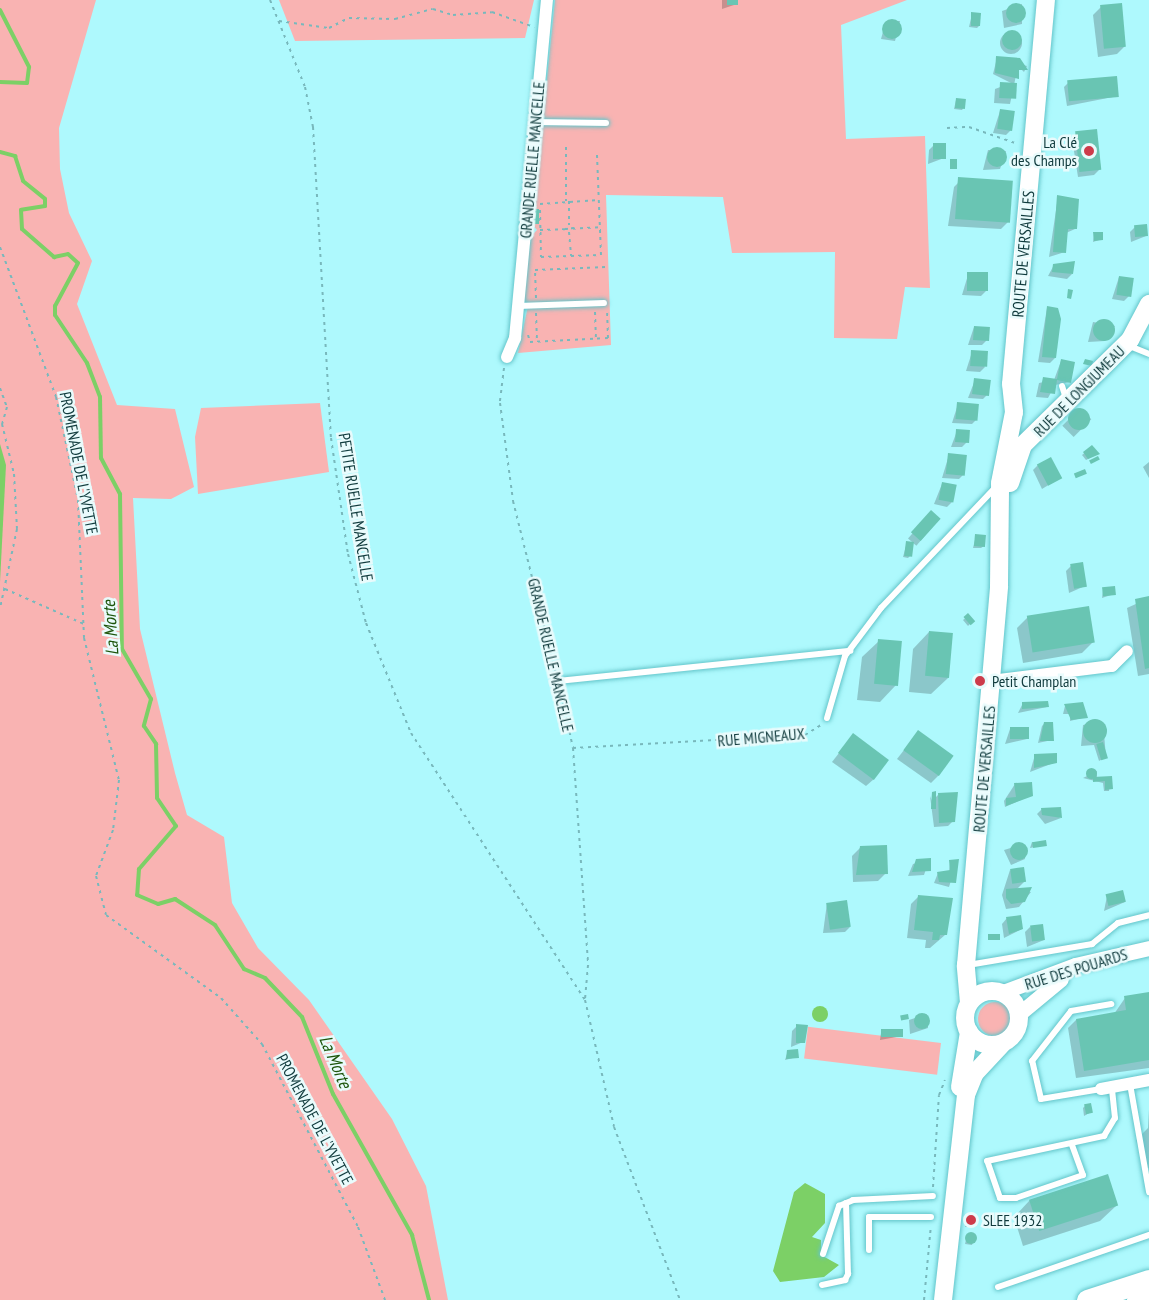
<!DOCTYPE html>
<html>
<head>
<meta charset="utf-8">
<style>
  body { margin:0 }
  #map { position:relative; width:1149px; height:1300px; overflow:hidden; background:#aef9fd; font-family:"PT Sans Narrow",sans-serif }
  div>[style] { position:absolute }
  .green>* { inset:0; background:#f9b3b2; transform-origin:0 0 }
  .round { border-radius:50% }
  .water>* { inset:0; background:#7cd066 }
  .shadow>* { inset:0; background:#0003; transform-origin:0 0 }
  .stream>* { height:4px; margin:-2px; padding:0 2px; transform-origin:2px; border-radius:2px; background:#7cd066 }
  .building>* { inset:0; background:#69c5b3; transform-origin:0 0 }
  .path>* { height:2px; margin-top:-1px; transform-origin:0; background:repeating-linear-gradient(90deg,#78b8bc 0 3px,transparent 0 7.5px) }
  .roads { filter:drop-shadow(0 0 2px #63c5ca) drop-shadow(0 0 2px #63c5ca) }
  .service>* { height:6px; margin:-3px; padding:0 3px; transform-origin:3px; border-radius:3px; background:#fff }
  .minor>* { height:12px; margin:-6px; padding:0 6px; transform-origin:6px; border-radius:6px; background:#fff }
  .tertiary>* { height:15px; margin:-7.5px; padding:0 7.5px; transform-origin:7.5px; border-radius:7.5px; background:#fff }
  .secondary>* { height:18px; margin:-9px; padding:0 9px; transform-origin:9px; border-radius:9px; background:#fff }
  .secondary>.ring { margin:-9px; padding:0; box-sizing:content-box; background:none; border:18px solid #fff; border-radius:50% }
  .trunk>* { height:21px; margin:-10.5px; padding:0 10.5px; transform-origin:10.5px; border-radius:10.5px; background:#fff }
  .dots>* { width:16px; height:16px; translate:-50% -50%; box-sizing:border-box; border:3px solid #e9fbfc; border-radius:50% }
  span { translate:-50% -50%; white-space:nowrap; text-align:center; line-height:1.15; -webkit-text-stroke:5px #e9fbfc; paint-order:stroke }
  .poi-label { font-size:16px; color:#103b3d }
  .right { translate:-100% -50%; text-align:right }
  .left { translate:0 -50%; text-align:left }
  .street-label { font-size:16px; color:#103b3d }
  .water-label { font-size:18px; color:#1e550c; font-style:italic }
</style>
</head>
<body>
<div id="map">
  <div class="green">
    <i style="clip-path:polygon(0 0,96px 0,59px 128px,60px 169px,69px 213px,92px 261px,77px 304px,117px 405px,175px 409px,194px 487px,171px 499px,133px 498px,140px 629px,175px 773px,187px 815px,224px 837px,232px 903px,258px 948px,309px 1000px,392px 1119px,426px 1186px,448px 1300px,0 1300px)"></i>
    <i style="clip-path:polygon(279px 0,534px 0,525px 38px,295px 41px)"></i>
    <i style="clip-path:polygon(555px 0,907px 0,841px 25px,846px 139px,925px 136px,930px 288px,905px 287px,897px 339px,834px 338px,835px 252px,732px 253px,723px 197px,606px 195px,611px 345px,518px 353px,528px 306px,523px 300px,531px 236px,537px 230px,532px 224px)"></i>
    <i style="clip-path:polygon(320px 403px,329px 472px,198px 494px,195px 437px,201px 408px)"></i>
    <i class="round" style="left:978px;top:1002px;width:34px;height:34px"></i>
    <i style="left:941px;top:1043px;width:32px;height:134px;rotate:97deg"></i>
  </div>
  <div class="water">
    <i style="clip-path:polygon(0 444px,6px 465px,0 582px)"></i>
    <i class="round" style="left:812px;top:1006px;width:16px;height:16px"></i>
    <i style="clip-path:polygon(805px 1183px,825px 1194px,825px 1223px,812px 1237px,821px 1240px,821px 1255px,839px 1265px,824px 1277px,780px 1282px,773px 1271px,794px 1192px)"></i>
  </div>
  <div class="shadow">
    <i style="clip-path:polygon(722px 0,737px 0,737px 4px,722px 9px)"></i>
    <i style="clip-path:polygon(1022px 4px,1022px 24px,1004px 28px,1002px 11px)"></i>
    <i style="clip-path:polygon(1101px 7px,1125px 46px,1117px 54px,1098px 57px,1093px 15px)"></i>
    <i style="clip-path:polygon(972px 14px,979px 26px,977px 28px,969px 27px)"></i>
    <i style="clip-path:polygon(886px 21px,900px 21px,895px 41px,881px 39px)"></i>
    <i class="round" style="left:1000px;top:32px;width:22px;height:22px"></i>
    <i style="clip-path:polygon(997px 58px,1027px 66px,1024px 72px,1018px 66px,1010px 104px,994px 103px,995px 89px,1011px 83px,993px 74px)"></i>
    <i style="clip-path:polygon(1069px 82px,1118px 96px,1067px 106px,1064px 87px)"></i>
    <i style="clip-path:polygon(956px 100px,964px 107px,962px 110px,954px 109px)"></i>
    <i style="clip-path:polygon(1000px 111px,1011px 130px,1006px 135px,993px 133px)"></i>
    <i style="clip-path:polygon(1077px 133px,1099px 170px,1094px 175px,1078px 177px,1072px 138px)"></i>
    <i style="clip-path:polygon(934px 145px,944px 158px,928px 164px,929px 150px)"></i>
    <i style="clip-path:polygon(988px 150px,1006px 151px,1000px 169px,983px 170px)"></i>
    <i style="clip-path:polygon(962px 179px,1009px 221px,1001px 229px,948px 226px,954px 187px)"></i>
    <i style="clip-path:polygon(1058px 197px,1075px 229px,1066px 233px,1065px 252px,1049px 257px)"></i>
    <i style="clip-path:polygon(1135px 227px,1146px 236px,1131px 242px,1130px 232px)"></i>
    <i style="clip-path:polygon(1094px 234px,1102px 239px,1093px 242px)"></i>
    <i style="clip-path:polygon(1054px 265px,1072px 274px,1067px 279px,1048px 276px)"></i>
    <i style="clip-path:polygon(968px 275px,986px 291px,981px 296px,962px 295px)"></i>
    <i style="clip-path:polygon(1119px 277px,1129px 296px,1124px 301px,1112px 299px)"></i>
    <i style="clip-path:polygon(1047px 308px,1055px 358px,1050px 363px,1038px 362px)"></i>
    <i style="clip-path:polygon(1093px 322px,1115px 326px,1105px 341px,1088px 342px)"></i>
    <i style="clip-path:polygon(974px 327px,987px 340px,982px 345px,968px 345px)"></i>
    <i style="clip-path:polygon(972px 352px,985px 367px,980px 372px,966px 371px)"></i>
    <i style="clip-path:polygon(1061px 361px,1070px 382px,1055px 385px,1048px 398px,1036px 397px,1039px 383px,1054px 380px)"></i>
    <i style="clip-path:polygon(975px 380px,988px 394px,983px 399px,968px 398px)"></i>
    <i style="clip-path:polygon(958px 404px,977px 419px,972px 424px,952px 423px)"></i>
    <i style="left:1080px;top:408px;width:16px;height:25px;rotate:45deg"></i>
    <i style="clip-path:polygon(957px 431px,967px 442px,962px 447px,951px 447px)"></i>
    <i style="clip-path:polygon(1092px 447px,1096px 455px,1086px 460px,1082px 455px)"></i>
    <i style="clip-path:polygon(949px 455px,964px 474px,959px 479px,942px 478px)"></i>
    <i style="clip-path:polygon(1149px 462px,1149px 478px,1143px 467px)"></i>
    <i style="clip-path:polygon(1038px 465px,1060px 478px,1042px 489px,1033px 470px)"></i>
    <i style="clip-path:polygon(942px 484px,952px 502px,947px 507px,934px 504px)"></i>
    <i style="left:931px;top:512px;width:11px;height:35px;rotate:41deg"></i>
    <i style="clip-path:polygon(976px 536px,984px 546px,981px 548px,973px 548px)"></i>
    <i style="clip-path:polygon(907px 542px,910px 556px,908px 558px,903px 557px)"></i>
    <i style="clip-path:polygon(1071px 566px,1085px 586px,1069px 593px,1066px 571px)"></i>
    <i style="clip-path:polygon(1103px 590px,1114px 594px,1102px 598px)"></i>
    <i style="clip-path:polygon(1149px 598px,1149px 674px,1138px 676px,1127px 608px)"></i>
    <i style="clip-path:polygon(968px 616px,973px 621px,968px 626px,963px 620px)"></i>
    <i style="clip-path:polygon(1028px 617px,1093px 642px,1082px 653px,1023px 663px,1017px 628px)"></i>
    <i style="clip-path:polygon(929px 632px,948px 678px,931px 694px,909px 692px,913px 649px)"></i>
    <i style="clip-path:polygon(879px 641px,896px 685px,880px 702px,857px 700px,862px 657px)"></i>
    <i style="clip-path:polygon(1023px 703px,1047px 707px,1018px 713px)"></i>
    <i style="clip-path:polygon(1065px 706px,1086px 717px,1070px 721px,1070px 714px,1063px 714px)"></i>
    <i style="clip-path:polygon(1103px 722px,1106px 757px,1099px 761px,1094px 745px,1081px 746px,1083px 725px)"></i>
    <i style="clip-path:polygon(1044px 724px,1052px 740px,1038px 743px,1042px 726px)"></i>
    <i style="clip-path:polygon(1010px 729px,1027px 739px,1005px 744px)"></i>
    <i style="clip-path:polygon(918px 732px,939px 775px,931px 783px,897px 759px)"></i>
    <i style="clip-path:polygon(853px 735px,874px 779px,866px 786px,832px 762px)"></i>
    <i style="clip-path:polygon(1035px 755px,1056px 762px,1030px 772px)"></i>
    <i style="clip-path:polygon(1097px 771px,1097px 778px,1110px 778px,1109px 791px,1104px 791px,1103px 783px,1083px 778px)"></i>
    <i style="clip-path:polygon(1015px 784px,1032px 795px,1005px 807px,1004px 801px)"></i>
    <i style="clip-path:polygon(938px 795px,953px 821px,948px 826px,934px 827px,930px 796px,932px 801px)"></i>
    <i style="clip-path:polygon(1042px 809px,1061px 818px,1045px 824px,1037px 814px)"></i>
    <i style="clip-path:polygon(1032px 842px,1045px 845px,1030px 848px)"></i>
    <i style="clip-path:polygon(1024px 844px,1025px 859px,1011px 865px,1004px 850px)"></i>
    <i style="clip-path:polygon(860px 848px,886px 873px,878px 881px,853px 882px,852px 856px)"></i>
    <i style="clip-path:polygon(929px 860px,924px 875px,908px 876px,913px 864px)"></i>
    <i style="clip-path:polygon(957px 861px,949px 887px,934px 883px,938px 873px,949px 872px,950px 862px)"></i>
    <i style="clip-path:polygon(1010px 870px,1025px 881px,1017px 889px,1031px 892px,1019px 907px,1006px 909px,1002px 895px)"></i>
    <i style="clip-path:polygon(919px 896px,945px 935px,930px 948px,925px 948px,926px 940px,907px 938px,911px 904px)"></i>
    <i style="clip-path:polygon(1107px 896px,1125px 902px,1104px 911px)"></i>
    <i style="clip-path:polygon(827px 903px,850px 927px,845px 932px,823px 933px)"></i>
    <i style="clip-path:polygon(1007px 918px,1022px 929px,1004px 938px,1002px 924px)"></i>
    <i style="clip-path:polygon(1030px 927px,1044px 940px,1027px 947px,1025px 932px)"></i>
    <i style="clip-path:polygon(1149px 994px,1149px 1068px,1076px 1078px,1068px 1028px,1076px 1020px,1114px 1014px,1125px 998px)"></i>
    <i style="clip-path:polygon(927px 1014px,928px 1028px,910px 1034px,909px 1020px)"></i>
    <i style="clip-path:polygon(797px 1026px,803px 1042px,791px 1047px,792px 1031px)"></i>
    <i style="clip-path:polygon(881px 1033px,902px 1036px,880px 1040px)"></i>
    <i style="clip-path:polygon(788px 1051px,797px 1057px,785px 1060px)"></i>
    <i style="clip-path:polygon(1085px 1106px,1091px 1112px,1084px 1116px,1083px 1108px)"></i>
    <i style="clip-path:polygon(1149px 1109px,1149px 1168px,1144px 1169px,1136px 1140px,1148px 1128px)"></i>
    <i style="clip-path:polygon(1030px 1200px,1117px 1205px,1100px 1221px,1023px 1246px,1014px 1217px)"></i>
    <i style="clip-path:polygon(968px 1215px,973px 1225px,971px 1227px,965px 1227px)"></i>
    <i style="clip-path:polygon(975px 1236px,972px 1245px,965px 1244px,967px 1235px)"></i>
  </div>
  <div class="stream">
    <i style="left:0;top:10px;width:64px;rotate:63deg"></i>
    <i style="left:29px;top:67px;width:16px;rotate:97deg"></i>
    <i style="left:27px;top:83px;width:27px;rotate:-178deg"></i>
    <i style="left:0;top:152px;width:16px;rotate:15deg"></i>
    <i style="left:15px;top:156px;width:26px;rotate:72deg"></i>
    <i style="left:23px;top:181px;width:28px;rotate:39deg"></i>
    <i style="left:45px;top:199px;width:7px;rotate:90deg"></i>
    <i style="left:45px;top:206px;width:24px;rotate:171deg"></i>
    <i style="left:21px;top:210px;width:19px;rotate:87deg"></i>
    <i style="left:22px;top:229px;width:43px;rotate:41.2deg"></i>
    <i style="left:54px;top:257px;width:14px;rotate:-12deg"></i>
    <i style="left:68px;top:254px;width:13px;rotate:42deg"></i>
    <i style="left:78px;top:263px;width:49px;rotate:118.1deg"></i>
    <i style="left:55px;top:306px;width:9px;rotate:90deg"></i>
    <i style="left:55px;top:315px;width:58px;rotate:56.3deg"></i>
    <i style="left:87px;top:363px;width:36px;rotate:69deg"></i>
    <i style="left:100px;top:397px;width:61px;rotate:89.1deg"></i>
    <i style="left:101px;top:458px;width:41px;rotate:62.2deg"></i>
    <i style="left:120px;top:494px;width:155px;rotate:89.3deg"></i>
    <i style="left:122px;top:649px;width:58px;rotate:59.9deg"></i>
    <i style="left:151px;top:699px;width:28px;rotate:105deg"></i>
    <i style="left:144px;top:726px;width:22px;rotate:56deg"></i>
    <i style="left:156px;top:744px;width:54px;rotate:88.9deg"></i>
    <i style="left:157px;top:798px;width:34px;rotate:56deg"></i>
    <i style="left:176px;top:826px;width:57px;rotate:130.7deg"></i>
    <i style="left:139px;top:869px;width:26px;rotate:94deg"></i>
    <i style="left:137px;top:895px;width:23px;rotate:23deg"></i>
    <i style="left:158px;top:904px;width:18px;rotate:-16deg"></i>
    <i style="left:175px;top:899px;width:48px;rotate:33deg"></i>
    <i style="left:215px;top:925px;width:53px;rotate:56.6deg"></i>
    <i style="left:244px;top:969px;width:23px;rotate:23deg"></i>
    <i style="left:265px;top:978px;width:54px;rotate:46.5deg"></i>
    <i style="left:302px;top:1017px;width:83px;rotate:68.1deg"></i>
    <i style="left:333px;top:1094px;width:162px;rotate:60.7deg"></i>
    <i style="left:412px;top:1235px;width:67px;rotate:75.3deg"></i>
  </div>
  <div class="building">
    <i style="left:727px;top:0;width:11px;height:5px"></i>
    <i class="round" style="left:1006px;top:3px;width:20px;height:20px"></i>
    <i style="left:1122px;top:3px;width:44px;height:22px;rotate:85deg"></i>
    <i style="clip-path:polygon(971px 12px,981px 13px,980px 26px,971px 26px)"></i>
    <i class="round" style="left:882px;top:19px;width:20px;height:20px"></i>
    <i class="round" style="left:1002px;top:30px;width:20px;height:20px"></i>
    <i style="clip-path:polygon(996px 56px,1020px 58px,1028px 70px,1019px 70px,1019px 79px,995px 73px)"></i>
    <i style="left:1117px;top:76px;width:21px;height:50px;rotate:85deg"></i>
    <i style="left:1000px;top:82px;width:17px;height:16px;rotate:3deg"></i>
    <i style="left:956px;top:98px;width:10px;height:10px;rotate:6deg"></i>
    <i style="left:1000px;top:109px;width:15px;height:20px;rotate:8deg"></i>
    <i style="left:1097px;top:129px;width:41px;height:22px;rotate:84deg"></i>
    <i style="left:933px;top:143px;width:13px;height:16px"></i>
    <i class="round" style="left:987px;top:147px;width:20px;height:20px"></i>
    <i style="left:950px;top:159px;width:7px;height:10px"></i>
    <i style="left:958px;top:177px;width:55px;height:42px;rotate:4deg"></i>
    <i style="clip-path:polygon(1057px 195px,1079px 199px,1077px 229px,1068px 229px,1066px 253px,1053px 252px)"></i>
    <i style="clip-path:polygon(534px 209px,539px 209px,539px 224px,532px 224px)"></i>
    <i style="left:1147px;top:224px;width:12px;height:13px;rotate:85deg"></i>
    <i style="clip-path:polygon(1093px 232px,1103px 232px,1103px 240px,1094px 241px)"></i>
    <i style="clip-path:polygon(1075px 261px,1073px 274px,1052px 272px,1053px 264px)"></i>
    <i style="left:988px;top:272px;width:19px;height:21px;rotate:90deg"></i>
    <i style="left:1119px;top:276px;width:15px;height:19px;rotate:8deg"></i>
    <i style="clip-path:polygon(1068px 289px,1073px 290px,1071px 299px,1067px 298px)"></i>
    <i style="clip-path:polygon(1047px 306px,1058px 308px,1061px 319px,1056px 358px,1042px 357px)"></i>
    <i class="round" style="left:1093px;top:319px;width:22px;height:22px"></i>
    <i style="left:974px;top:326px;width:16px;height:14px;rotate:4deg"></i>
    <i style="left:971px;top:350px;width:17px;height:16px;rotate:3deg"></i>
    <i style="clip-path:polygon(1061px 359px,1075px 362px,1071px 383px,1057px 380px,1055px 394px,1040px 392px,1043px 377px,1057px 379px)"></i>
    <i style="clip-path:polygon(1085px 359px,1093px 361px,1092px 366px,1083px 364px)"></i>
    <i style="left:974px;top:378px;width:17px;height:16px;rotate:7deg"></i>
    <i style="left:957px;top:402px;width:22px;height:17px;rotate:5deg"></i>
    <i class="round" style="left:1068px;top:408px;width:22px;height:22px"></i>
    <i style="left:956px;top:429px;width:14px;height:13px;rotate:4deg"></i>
    <i style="clip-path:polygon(1092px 445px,1100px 454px,1088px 459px,1083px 452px)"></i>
    <i style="left:948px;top:453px;width:19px;height:21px;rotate:6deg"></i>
    <i style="left:1098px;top:456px;width:4px;height:10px;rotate:63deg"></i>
    <i style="left:1051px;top:457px;width:24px;height:16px;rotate:62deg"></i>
    <i style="left:1085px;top:469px;width:5px;height:12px;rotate:68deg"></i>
    <i style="left:942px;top:482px;width:15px;height:18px;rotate:11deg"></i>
    <i style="left:931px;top:510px;width:13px;height:30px;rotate:42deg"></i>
    <i style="left:975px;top:534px;width:11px;height:12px;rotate:5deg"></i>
    <i style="left:906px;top:541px;width:8px;height:15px;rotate:7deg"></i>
    <i style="left:1083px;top:562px;width:25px;height:13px;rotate:81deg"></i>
    <i style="left:1115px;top:586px;width:9px;height:13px;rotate:84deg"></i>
    <i style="clip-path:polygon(1149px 596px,1149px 668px,1145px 669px,1135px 599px)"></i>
    <i style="left:1089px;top:606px;width:37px;height:63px;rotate:81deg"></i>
    <i style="left:968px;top:613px;width:11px;height:6px;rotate:49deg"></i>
    <i style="left:929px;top:631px;width:24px;height:45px;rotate:5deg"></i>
    <i style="left:878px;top:639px;width:24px;height:45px;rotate:5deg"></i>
    <i style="clip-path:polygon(1048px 701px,1049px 707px,1022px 709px,1022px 702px)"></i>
    <i style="clip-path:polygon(1083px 702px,1088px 718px,1071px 720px,1064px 704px)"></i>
    <i class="round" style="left:1083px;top:719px;width:24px;height:24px"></i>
    <i style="clip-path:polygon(1044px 722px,1053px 722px,1054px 741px,1040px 741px)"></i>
    <i style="left:1010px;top:727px;width:19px;height:12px"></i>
    <i style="left:918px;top:730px;width:44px;height:25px;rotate:36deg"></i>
    <i style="left:853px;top:733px;width:45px;height:25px;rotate:37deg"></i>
    <i style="left:1103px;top:742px;width:17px;height:7px;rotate:73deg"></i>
    <i style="clip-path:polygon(1057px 753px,1057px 763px,1034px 768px,1034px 754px)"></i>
    <i class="round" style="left:1085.5px;top:767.5px;width:11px;height:11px"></i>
    <i style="clip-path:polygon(1112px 776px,1113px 789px,1105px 790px,1105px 781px,1093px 782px,1093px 777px)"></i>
    <i style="clip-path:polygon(1032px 782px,1033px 796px,1006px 806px,1006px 798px,1016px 797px,1014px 783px)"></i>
    <i style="clip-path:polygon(936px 791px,936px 809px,931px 809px,932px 792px)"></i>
    <i style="clip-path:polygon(958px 792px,955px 822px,939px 823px,938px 793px)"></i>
    <i style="clip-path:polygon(1061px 807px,1062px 818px,1042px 815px,1041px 808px)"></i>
    <i style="left:1046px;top:840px;width:6px;height:14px;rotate:81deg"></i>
    <i class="round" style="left:1010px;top:842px;width:18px;height:18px"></i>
    <i style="clip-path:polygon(887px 845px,888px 874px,856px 875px,860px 846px)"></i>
    <i style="clip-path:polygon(931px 858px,931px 871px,912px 872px,916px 859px)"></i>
    <i style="clip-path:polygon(959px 859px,956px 883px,939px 882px,937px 872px,950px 870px,949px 860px)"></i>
    <i style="left:1024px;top:867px;width:15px;height:14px;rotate:82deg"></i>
    <i style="clip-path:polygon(1032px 887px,1025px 902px,1011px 904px,1006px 898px,1006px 889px)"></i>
    <i style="left:1123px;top:890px;width:12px;height:18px;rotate:76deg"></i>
    <i style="clip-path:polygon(918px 895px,953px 898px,947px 935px,940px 935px,939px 940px,932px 940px,933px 932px,914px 930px)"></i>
    <i style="left:847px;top:900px;width:27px;height:21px;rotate:82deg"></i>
    <i style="clip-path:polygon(1021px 915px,1023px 929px,1009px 934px,1006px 917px)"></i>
    <i style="left:1043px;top:924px;width:16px;height:13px;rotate:83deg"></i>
    <i style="left:1000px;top:934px;width:6px;height:12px;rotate:90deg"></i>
    <i style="clip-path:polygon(1149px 992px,1149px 1060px,1084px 1071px,1076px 1019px,1126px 1010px,1124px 996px)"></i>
    <i class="round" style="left:914px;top:1013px;width:16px;height:16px"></i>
    <i style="left:908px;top:1014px;width:5px;height:8px;rotate:79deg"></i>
    <i style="clip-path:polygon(796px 1024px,808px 1025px,805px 1043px,796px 1043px)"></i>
    <i style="left:903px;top:1029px;width:8px;height:22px;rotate:90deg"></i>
    <i style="clip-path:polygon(798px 1049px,799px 1058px,786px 1059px,787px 1050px)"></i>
    <i style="left:1091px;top:1103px;width:10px;height:7px;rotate:79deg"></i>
    <i style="left:1108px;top:1174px;width:33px;height:83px;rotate:72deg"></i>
    <i style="left:968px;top:1214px;width:7px;height:11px;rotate:8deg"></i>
    <i class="round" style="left:965px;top:1232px;width:12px;height:12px"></i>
  </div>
  <div class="path">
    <i style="left:270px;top:0;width:94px;rotate:68.1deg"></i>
    <i style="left:305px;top:87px;width:41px;rotate:78.7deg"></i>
    <i style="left:313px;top:127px;width:312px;rotate:86.7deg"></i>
    <i style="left:331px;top:438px;width:117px;rotate:81.7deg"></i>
    <i style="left:348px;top:554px;width:71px;rotate:75.4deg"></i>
    <i style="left:366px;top:623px;width:119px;rotate:67.8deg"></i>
    <i style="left:411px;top:733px;width:319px;rotate:56.9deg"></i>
    <i style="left:279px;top:21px;width:50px;rotate:8deg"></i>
    <i style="left:329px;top:28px;width:22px;rotate:-27deg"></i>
    <i style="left:349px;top:18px;width:46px;rotate:1.2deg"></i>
    <i style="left:395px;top:19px;width:39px;rotate:-15deg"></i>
    <i style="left:433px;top:9px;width:21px;rotate:17deg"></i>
    <i style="left:453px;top:15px;width:39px;rotate:-4deg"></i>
    <i style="left:492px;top:12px;width:45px;rotate:19.7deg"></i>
    <i style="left:947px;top:128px;width:22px;rotate:-3deg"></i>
    <i style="left:969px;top:127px;width:52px;rotate:19.1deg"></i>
    <i style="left:566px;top:147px;width:54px;rotate:90deg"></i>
    <i style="left:569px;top:201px;width:24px;rotate:90deg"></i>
    <i style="left:540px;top:204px;width:59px;rotate:-3.9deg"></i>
    <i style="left:540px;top:210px;width:47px;rotate:88.8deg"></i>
    <i style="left:541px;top:257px;width:60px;rotate:-1.9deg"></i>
    <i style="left:601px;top:255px;width:101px;rotate:-92.3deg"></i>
    <i style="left:574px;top:228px;width:9px;rotate:174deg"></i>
    <i style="left:565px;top:229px;width:35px;rotate:-3deg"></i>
    <i style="left:540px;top:230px;width:25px;rotate:-2deg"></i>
    <i style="left:569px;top:232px;width:24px;rotate:85deg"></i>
    <i style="left:0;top:247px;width:160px;rotate:69.5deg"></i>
    <i style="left:56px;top:397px;width:105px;rotate:77.9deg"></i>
    <i style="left:78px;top:500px;width:138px;rotate:87.5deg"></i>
    <i style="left:84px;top:638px;width:146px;rotate:76.2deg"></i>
    <i style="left:119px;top:780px;width:50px;rotate:96.8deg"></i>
    <i style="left:113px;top:830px;width:49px;rotate:110.3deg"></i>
    <i style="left:96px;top:876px;width:40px;rotate:75.6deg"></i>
    <i style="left:106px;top:915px;width:142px;rotate:35.8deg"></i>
    <i style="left:221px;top:998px;width:62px;rotate:48.3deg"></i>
    <i style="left:262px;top:1044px;width:207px;rotate:62.3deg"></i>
    <i style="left:358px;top:1227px;width:78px;rotate:69.7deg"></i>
    <i style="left:536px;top:298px;width:28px;rotate:-92deg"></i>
    <i style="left:535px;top:270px;width:71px;rotate:-2.4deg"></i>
    <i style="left:595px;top:312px;width:27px;rotate:88deg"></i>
    <i style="left:536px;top:313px;width:28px;rotate:88deg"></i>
    <i style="left:528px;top:335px;width:7px;rotate:74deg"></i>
    <i style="left:530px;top:342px;width:78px;rotate:-2.9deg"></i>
    <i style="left:608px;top:338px;width:28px;rotate:-92deg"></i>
    <i style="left:504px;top:368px;width:35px;rotate:97deg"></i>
    <i style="left:500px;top:403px;width:99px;rotate:82.4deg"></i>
    <i style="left:513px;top:501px;width:178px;rotate:76deg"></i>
    <i style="left:0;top:388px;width:20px;rotate:70deg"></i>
    <i style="left:7px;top:407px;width:18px;rotate:106deg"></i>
    <i style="left:2px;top:424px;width:51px;rotate:76.5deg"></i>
    <i style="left:14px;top:474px;width:55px;rotate:86.9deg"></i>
    <i style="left:17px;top:529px;width:81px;rotate:102.1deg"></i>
    <i style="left:5px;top:589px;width:86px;rotate:23.9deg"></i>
    <i style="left:560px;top:688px;width:61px;rotate:77.8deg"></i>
    <i style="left:573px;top:748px;width:218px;rotate:86deg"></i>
    <i style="left:588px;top:965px;width:35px;rotate:95deg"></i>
    <i style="left:585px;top:1000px;width:130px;rotate:77.1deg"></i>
    <i style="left:614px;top:1127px;width:185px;rotate:69.1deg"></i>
    <i style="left:573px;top:748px;width:232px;rotate:-3.2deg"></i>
    <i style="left:805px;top:735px;width:19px;rotate:-32deg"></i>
    <i style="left:933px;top:1187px;width:92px;rotate:-86.3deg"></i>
    <i style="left:939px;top:1095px;width:16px;rotate:-68deg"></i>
    <i style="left:924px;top:1300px;width:75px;rotate:-84.7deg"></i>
  </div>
  <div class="roads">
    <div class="service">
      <i style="left:537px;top:122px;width:69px;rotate:0.8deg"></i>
      <i style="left:518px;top:306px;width:86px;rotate:-2deg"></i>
      <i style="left:1127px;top:345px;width:24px;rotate:22deg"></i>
      <i style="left:1062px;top:386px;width:13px;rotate:72deg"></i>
      <i style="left:558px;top:681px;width:294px;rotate:-5.9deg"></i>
      <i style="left:827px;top:718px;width:65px;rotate:-73.8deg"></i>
      <i style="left:845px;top:656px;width:60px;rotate:-53.1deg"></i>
      <i style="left:881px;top:608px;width:166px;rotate:-46.5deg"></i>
      <i style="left:974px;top:964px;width:120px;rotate:-9.6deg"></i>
      <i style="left:1092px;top:944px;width:33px;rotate:-39deg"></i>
      <i style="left:1118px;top:923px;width:32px;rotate:-14deg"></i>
      <i style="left:1130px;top:1084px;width:110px;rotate:80deg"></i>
      <i style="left:1101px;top:1089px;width:61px;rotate:170.5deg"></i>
      <i style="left:1041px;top:1099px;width:39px;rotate:-103deg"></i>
      <i style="left:1032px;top:1061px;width:63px;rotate:-52deg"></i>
      <i style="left:1071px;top:1011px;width:41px;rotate:-9.9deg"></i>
      <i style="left:1072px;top:1145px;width:32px;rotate:70deg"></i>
      <i style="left:1083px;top:1175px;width:71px;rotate:161.1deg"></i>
      <i style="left:1016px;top:1198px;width:16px;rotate:180deg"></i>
      <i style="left:1000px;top:1198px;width:39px;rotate:-109deg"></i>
      <i style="left:987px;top:1161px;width:120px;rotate:-12.1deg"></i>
      <i style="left:1104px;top:1136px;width:21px;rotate:-59deg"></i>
      <i style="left:1115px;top:1118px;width:31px;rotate:-96deg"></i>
      <i style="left:869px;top:1250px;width:33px;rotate:-90deg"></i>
      <i style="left:869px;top:1217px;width:62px"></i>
      <i style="left:823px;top:1254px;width:51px;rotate:-71.6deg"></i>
      <i style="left:839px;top:1206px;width:15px;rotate:-23deg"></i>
      <i style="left:853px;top:1200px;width:80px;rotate:-2.9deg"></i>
      <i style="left:822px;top:1285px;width:24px;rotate:-12deg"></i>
      <i style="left:845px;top:1280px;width:7px;rotate:-63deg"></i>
      <i style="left:848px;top:1274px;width:71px;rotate:-91.6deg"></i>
      <i style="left:998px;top:1287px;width:160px;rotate:-19deg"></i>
    </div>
    <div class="minor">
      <i style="left:507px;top:357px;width:21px;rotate:-67deg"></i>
      <i style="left:515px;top:338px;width:340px;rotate:-84.6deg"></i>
      <i style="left:991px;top:681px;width:122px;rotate:-7.1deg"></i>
      <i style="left:1112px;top:666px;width:21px;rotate:-45deg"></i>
      <i style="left:1101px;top:1089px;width:49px;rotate:-10.6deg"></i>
    </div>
    <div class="tertiary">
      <i style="left:1003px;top:992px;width:77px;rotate:-20.6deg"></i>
      <i style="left:1075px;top:965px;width:76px;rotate:-12.9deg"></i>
      <i style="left:1020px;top:1013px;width:53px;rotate:-39.7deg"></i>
    </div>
    <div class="secondary">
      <i style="left:1010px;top:483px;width:40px;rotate:-71.1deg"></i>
      <i style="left:1023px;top:445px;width:150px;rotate:-44.5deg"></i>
      <i style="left:1130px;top:340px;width:41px;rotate:-62.2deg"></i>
      <i class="ring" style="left:965px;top:991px;width:36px;height:36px"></i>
      <i style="left:969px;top:1003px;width:38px;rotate:-95deg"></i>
      <i style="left:966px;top:965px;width:380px;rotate:-85deg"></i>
      <i style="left:999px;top:586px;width:103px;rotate:-89.4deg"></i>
      <i style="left:1000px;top:483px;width:72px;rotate:-78.8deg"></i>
      <i style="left:1014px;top:412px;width:28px;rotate:-96deg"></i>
      <i style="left:1011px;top:384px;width:386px;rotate:-84.8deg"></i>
      <i style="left:960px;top:1087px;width:56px;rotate:-80.7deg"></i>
      <i style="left:943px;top:1300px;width:206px;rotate:-83.6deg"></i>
      <i style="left:966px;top:1095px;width:24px;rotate:-68deg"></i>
      <i style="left:975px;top:1073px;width:40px;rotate:-47deg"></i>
    </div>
    <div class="trunk">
      <i style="left:1087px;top:1300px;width:65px;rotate:-17.9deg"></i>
      <i style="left:1137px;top:1300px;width:13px;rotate:-18deg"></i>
    </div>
  </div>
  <div class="dots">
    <i style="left:1089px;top:151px;background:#cd3c4b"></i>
    <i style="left:980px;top:681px;background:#cd3c4b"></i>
    <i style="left:971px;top:1220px;background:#cd3c4b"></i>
  </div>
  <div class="poi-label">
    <span class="right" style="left:1077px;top:151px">La Clé<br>des Champs</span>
    <span class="left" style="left:992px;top:681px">Petit Champlan</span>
    <span class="left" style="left:983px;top:1220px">SLEE 1932</span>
  </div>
  <div class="street-label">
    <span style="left:532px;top:160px;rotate:-85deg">GRANDE RUELLE MANCELLE</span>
    <span style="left:1023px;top:254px;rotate:-85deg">ROUTE DE VERSAILLES</span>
    <span style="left:1079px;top:391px;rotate:-45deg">RUE DE LONGJUMEAU</span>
    <span style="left:79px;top:463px;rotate:79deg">PROMENADE DE L'YVETTE</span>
    <span style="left:356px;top:507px;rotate:81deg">PETITE RUELLE MANCELLE</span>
    <span style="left:551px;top:655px;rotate:77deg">GRANDE RUELLE MANCELLE</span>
    <span style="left:761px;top:737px;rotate:-5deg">RUE MIGNEAUX</span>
    <span style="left:984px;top:769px;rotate:-85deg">ROUTE DE VERSAILLES</span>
    <span style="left:1076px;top:969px;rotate:-17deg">RUE DES POUARDS</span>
    <span style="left:315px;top:1119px;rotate:62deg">PROMENADE DE L'YVETTE</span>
  </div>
  <div class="water-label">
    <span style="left:111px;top:628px;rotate:-94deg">La Morte</span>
    <span style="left:335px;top:1062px;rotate:67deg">La Morte</span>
  </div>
</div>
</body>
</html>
